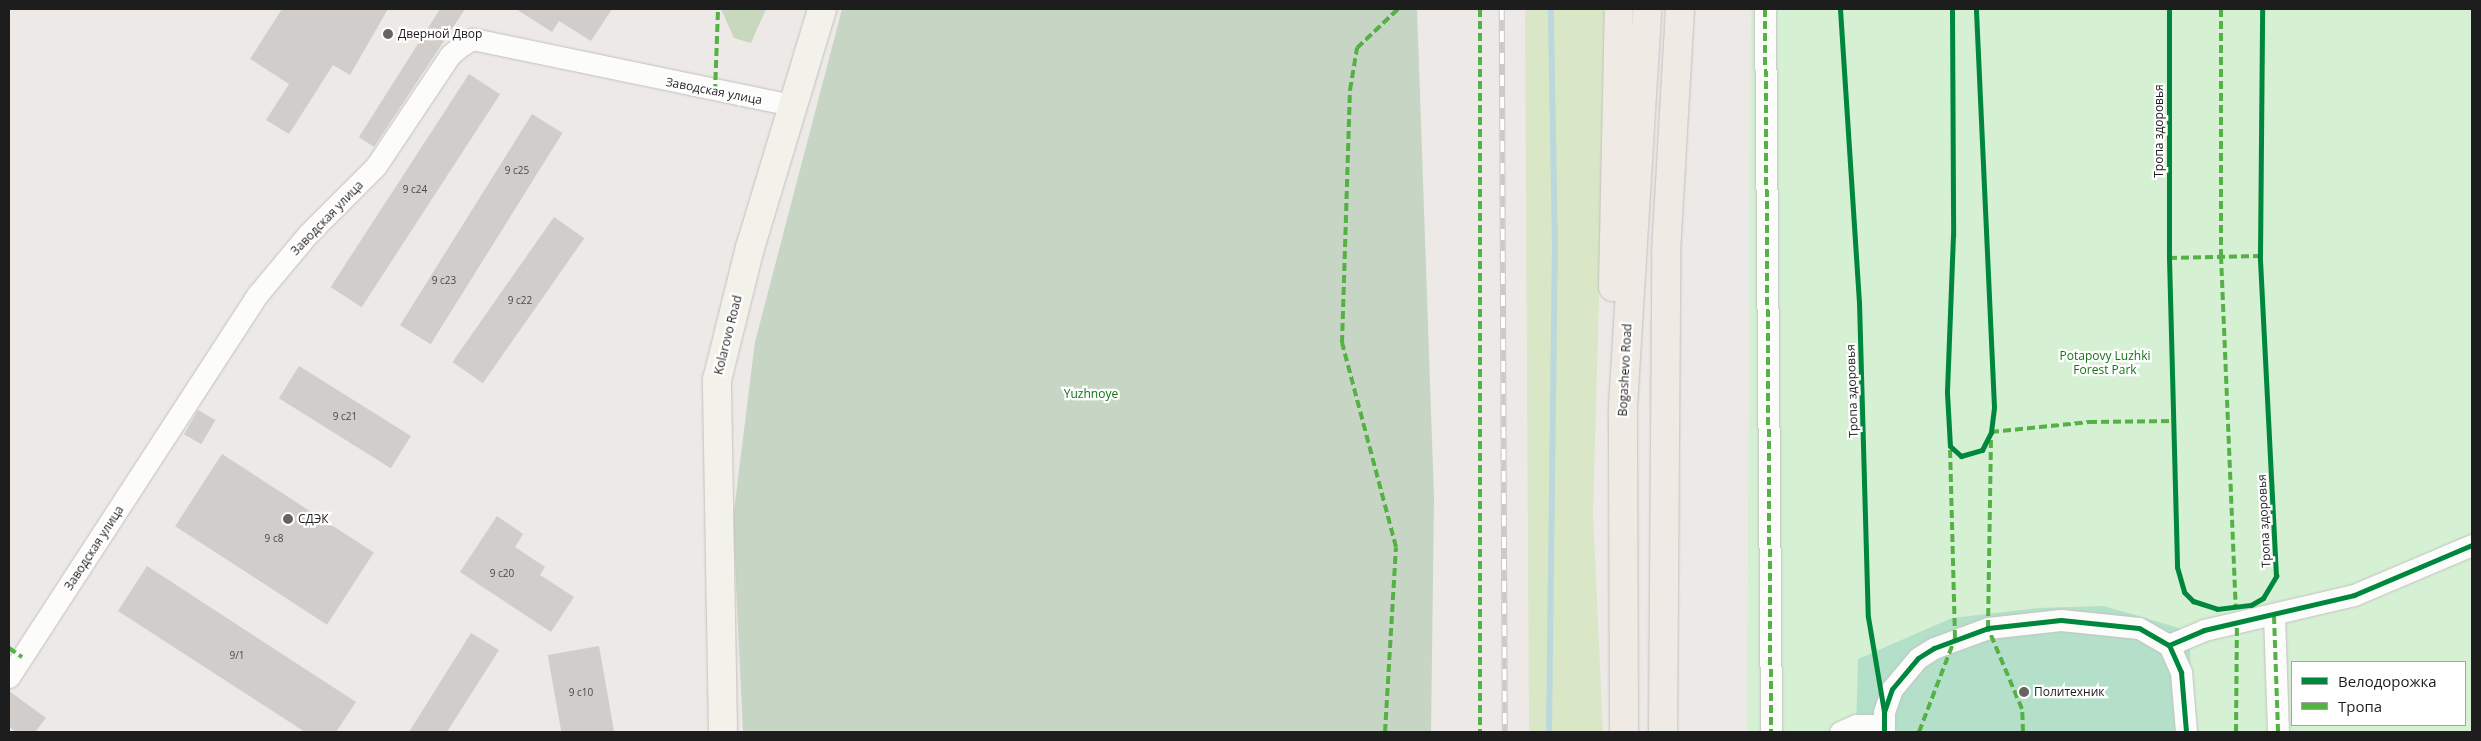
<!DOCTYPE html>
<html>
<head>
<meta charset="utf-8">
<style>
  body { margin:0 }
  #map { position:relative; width:2481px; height:741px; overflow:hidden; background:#ece9e6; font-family:"Open Sans",sans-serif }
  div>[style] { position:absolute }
  .grass>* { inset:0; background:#dae7c6 }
  .forest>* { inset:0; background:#c8d8bd }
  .cemetery>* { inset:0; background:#c6d5c4 }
  .park>* { inset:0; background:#d5f0d3 }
  .pitch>* { inset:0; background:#b4e0ca }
  .stream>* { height:5.5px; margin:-2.75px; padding:0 2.75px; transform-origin:2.75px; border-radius:2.75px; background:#bbd8dd }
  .building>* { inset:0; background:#d0cdcb; transform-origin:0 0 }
  .roads { filter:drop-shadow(0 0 1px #c3c1c0) drop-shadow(0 0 1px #c3c1c0) }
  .street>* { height:21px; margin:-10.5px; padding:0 10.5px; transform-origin:10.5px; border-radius:10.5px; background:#fcfcfb }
  .secondary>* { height:28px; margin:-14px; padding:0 14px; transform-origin:14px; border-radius:14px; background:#f2f2ea }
  .primary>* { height:28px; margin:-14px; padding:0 14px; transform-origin:14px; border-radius:14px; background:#efeae4 }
  .rail>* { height:5.5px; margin-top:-2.75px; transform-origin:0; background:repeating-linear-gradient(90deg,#fff 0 11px,#cacac9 0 22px); box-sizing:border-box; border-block:1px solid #cacac9 }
  .quiet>* { height:4px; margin-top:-2px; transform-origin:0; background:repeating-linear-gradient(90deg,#55b145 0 8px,transparent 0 12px) }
  .cycleway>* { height:5px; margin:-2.5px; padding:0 2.5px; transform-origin:2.5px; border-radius:2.5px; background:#00873e }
  .dots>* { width:14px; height:14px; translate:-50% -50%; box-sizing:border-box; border:2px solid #fff; border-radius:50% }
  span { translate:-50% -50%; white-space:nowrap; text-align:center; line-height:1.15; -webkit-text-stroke:4.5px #fff; paint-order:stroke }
  .number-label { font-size:10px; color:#4a4948 }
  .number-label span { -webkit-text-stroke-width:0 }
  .poi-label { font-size:12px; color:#1d1d1d }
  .left { translate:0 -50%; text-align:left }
  .street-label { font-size:12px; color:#1d1d1d }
  .park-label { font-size:12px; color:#127515 }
  .frame { position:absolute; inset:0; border:10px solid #1d1d1d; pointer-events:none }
  .legend { position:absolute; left:2291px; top:661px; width:175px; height:65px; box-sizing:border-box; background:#fff; border:1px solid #a5a5a5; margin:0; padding:6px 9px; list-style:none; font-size:15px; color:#1d1d1d }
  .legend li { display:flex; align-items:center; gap:10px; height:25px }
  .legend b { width:25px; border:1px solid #a5a5a5 }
</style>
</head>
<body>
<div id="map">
  <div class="grass">
    <i style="clip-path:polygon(1525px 9px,1607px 9px,1593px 513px,1603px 732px,1529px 732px)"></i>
  </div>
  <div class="forest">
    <i style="clip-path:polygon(721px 9px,766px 9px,751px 43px,734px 38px)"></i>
  </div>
  <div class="cemetery">
    <i style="clip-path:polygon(842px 9px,1417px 9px,1434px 498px,1431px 732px,743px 732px,733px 519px,755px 342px)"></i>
  </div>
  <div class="park">
    <i style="clip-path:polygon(evenodd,1751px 9px,2472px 9px,2472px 732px,1747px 732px,1751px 9px,2292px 662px,2465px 662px,2465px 725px,2292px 725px,2292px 662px)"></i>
  </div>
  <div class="pitch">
    <i style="clip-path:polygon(2104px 606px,2179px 628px,2190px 646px,2191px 732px,1856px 732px,1858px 659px,1952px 618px,2038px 608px)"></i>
  </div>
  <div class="stream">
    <i style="left:1549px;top:732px;width:483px;rotate:-89.3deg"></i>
    <i style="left:1555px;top:249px;width:240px;rotate:-91deg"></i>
  </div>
  <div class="building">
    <i style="clip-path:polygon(282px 9px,388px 9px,350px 75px,333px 65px,289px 134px,266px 120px,289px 84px,250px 59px)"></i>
    <i style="clip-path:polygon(440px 9px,465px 9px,374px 147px,359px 137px)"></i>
    <i style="clip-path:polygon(516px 9px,612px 9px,591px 41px,559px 21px,552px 32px)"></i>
    <i style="left:469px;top:74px;width:37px;height:254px;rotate:33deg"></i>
    <i style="left:532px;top:114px;width:36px;height:249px;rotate:32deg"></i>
    <i style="left:554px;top:217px;width:37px;height:177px;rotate:35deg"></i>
    <i style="left:299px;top:366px;width:132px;height:38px;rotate:32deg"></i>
    <i style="left:198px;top:410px;width:20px;height:28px;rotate:30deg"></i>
    <i style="left:222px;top:454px;width:181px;height:86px;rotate:33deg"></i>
    <i style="clip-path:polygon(497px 516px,523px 534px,515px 547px,545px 567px,540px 575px,574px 597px,551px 632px,460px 572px)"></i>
    <i style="clip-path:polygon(147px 566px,356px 702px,336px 732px,305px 732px,118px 611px)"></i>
    <i style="clip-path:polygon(471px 633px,499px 650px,447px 732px,409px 732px)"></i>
    <i style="left:599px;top:646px;width:87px;height:52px;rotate:80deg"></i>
    <i style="clip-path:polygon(9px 691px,46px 718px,35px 732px,16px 732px,9px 727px)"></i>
  </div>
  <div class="roads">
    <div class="street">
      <i style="left:1765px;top:9px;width:723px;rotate:89.52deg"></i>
      <i style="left:2274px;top:616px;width:116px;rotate:88deg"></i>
      <i style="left:2169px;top:645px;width:38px;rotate:-23deg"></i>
      <i style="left:2204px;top:630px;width:154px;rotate:-13.1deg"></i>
      <i style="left:2354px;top:595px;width:128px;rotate:-23deg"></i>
      <i style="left:9px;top:677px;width:457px;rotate:-57deg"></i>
      <i style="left:258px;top:294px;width:78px;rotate:-50.2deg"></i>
      <i style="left:308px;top:234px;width:96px;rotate:-45deg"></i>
      <i style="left:376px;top:166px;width:133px;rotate:-56.3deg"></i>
      <i style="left:450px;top:55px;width:16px;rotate:-40deg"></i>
      <i style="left:462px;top:45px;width:13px;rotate:-29deg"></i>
      <i style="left:473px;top:39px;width:327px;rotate:11.7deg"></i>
      <i style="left:1840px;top:732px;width:17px;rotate:-24deg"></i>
      <i style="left:1856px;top:725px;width:28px"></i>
      <i style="left:1884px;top:732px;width:20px;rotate:-90deg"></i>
      <i style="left:1884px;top:712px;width:24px;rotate:-71deg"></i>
      <i style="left:1892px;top:689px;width:40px;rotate:-50deg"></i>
      <i style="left:1918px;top:658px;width:19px;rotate:-32deg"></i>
      <i style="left:1934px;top:648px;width:58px;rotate:-20.3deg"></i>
      <i style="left:1988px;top:628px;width:73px;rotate:-6.3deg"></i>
      <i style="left:2061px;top:620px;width:78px;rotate:5.9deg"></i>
      <i style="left:2139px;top:628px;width:34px;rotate:30deg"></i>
      <i style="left:2169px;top:645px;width:30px;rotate:66deg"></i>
      <i style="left:2181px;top:672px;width:60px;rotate:85.2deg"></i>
    </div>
    <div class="secondary">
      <i style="left:723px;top:732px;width:352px;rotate:-91deg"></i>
      <i style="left:717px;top:380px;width:136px;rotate:-76deg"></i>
      <i style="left:750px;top:248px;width:250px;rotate:-73.2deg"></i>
    </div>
    <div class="primary">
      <i style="left:1613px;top:287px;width:278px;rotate:-88.8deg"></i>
      <i style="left:1624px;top:732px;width:326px;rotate:-90.2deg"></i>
      <i style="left:1623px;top:406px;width:398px;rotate:-86.5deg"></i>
      <i style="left:1663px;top:732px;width:480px;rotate:-89.6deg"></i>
      <i style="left:1666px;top:252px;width:243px;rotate:-86.7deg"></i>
    </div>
  </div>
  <div class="rail">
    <i style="left:1502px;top:9px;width:723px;rotate:89.76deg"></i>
  </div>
  <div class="quiet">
    <i style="left:1480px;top:9px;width:723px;rotate:90deg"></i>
    <i style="left:1765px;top:9px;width:723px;rotate:89.52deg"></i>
    <i style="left:2221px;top:9px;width:247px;rotate:90deg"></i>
    <i style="left:2221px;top:256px;width:352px;rotate:87.6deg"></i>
    <i style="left:715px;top:92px;width:83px;rotate:-87.9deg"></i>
    <i style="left:2169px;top:258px;width:91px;rotate:-1.3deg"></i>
    <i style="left:2274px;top:616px;width:116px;rotate:88deg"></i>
    <i style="left:9px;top:648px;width:16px;rotate:35deg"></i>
    <i style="left:1385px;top:732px;width:185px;rotate:-86.6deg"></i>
    <i style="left:1396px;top:547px;width:211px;rotate:-104.8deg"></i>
    <i style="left:1342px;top:343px;width:253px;rotate:-88.2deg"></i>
    <i style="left:1350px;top:90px;width:43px;rotate:-80.5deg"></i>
    <i style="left:1357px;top:48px;width:57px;rotate:-43.6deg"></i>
    <i style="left:1919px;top:732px;width:101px;rotate:-69deg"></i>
    <i style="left:1955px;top:638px;width:192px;rotate:-91.5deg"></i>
    <i style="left:2023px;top:732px;width:23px;rotate:-92deg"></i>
    <i style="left:2022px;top:709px;width:88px;rotate:-112.8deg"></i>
    <i style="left:1988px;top:628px;width:196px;rotate:-89.1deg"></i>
    <i style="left:1991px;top:432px;width:99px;rotate:-5.8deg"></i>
    <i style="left:2089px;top:422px;width:87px;rotate:-0.7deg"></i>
    <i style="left:2236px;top:732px;width:108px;rotate:-89.5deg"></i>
  </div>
  <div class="cycleway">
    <i style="left:1840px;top:9px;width:294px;rotate:86.3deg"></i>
    <i style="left:1859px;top:302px;width:315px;rotate:88.4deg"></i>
    <i style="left:1868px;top:617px;width:96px;rotate:80.4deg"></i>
    <i style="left:1952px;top:9px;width:226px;rotate:89.7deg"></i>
    <i style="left:1953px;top:235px;width:158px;rotate:92.2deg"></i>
    <i style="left:1947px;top:393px;width:53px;rotate:86.8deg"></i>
    <i style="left:1950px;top:446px;width:15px;rotate:42deg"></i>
    <i style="left:1961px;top:456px;width:22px;rotate:-16deg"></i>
    <i style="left:1982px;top:450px;width:20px;rotate:-63deg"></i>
    <i style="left:1991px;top:432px;width:25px;rotate:-83deg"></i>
    <i style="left:1994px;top:407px;width:398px;rotate:-92.6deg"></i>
    <i style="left:2169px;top:9px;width:249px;rotate:90deg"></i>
    <i style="left:2169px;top:258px;width:309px;rotate:88.5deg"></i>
    <i style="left:2177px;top:567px;width:26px;rotate:74deg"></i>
    <i style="left:2184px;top:592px;width:13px;rotate:45deg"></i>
    <i style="left:2193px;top:601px;width:25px;rotate:18deg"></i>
    <i style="left:2217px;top:609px;width:34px;rotate:-7deg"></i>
    <i style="left:2251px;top:605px;width:14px;rotate:-30deg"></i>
    <i style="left:2263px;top:598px;width:26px;rotate:-59deg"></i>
    <i style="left:2276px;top:576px;width:320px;rotate:-92.9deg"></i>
    <i style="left:2260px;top:256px;width:247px;rotate:-89.5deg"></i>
    <i style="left:2169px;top:645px;width:38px;rotate:-23deg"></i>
    <i style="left:2204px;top:630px;width:154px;rotate:-13.1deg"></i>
    <i style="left:2354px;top:595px;width:128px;rotate:-23deg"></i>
    <i style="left:1884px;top:732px;width:20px;rotate:-90deg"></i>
    <i style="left:1884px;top:712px;width:24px;rotate:-71deg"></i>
    <i style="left:1892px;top:689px;width:40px;rotate:-50deg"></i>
    <i style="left:1918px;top:658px;width:19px;rotate:-32deg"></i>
    <i style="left:1934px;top:648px;width:58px;rotate:-20.3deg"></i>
    <i style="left:1988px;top:628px;width:73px;rotate:-6.3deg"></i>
    <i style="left:2061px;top:620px;width:78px;rotate:5.9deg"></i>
    <i style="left:2139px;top:628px;width:34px;rotate:30deg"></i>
    <i style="left:2169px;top:645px;width:30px;rotate:66deg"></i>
    <i style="left:2181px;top:672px;width:60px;rotate:85.2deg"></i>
  </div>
  <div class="dots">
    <i style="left:388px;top:34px;background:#656463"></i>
    <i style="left:288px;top:519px;background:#656463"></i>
    <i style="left:2024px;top:692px;background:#656463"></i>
  </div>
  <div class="number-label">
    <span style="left:517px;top:171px">9 с25</span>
    <span style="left:415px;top:190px">9 с24</span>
    <span style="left:444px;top:281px">9 с23</span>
    <span style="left:520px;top:301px">9 с22</span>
    <span style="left:345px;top:417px">9 с21</span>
    <span style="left:274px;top:539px">9 с8</span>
    <span style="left:502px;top:574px">9 с20</span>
    <span style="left:237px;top:656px">9/1</span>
    <span style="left:581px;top:693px">9 с10</span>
  </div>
  <div class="poi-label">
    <span class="left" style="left:398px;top:34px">Дверной Двор</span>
    <span class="left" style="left:298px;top:519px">СДЭК</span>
    <span class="left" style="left:2034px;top:692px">Политехник</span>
  </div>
  <div class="street-label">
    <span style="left:714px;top:91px;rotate:11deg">Заводская улица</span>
    <span style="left:2159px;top:131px;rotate:-90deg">Тропа здоровья</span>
    <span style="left:327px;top:218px;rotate:-46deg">Заводская улица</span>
    <span style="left:728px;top:335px;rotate:-76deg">Kolarovo Road</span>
    <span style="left:1625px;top:370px;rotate:-87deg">Bogashevo Road</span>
    <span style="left:1852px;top:391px;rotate:-92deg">Тропа здоровья</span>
    <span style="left:2264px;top:521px;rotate:-93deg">Тропа здоровья</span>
    <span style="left:94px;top:548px;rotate:-57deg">Заводская улица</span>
  </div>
  <div class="park-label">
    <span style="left:2105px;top:363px">Potapovy Luzhki<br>Forest Park</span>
    <span style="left:1091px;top:394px">Yuzhnoye</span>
  </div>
  <div class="frame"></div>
  <ul class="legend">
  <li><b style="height:6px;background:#00873e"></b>Велодорожка</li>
  <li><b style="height:6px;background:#55b145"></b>Тропа</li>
  </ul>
</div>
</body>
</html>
